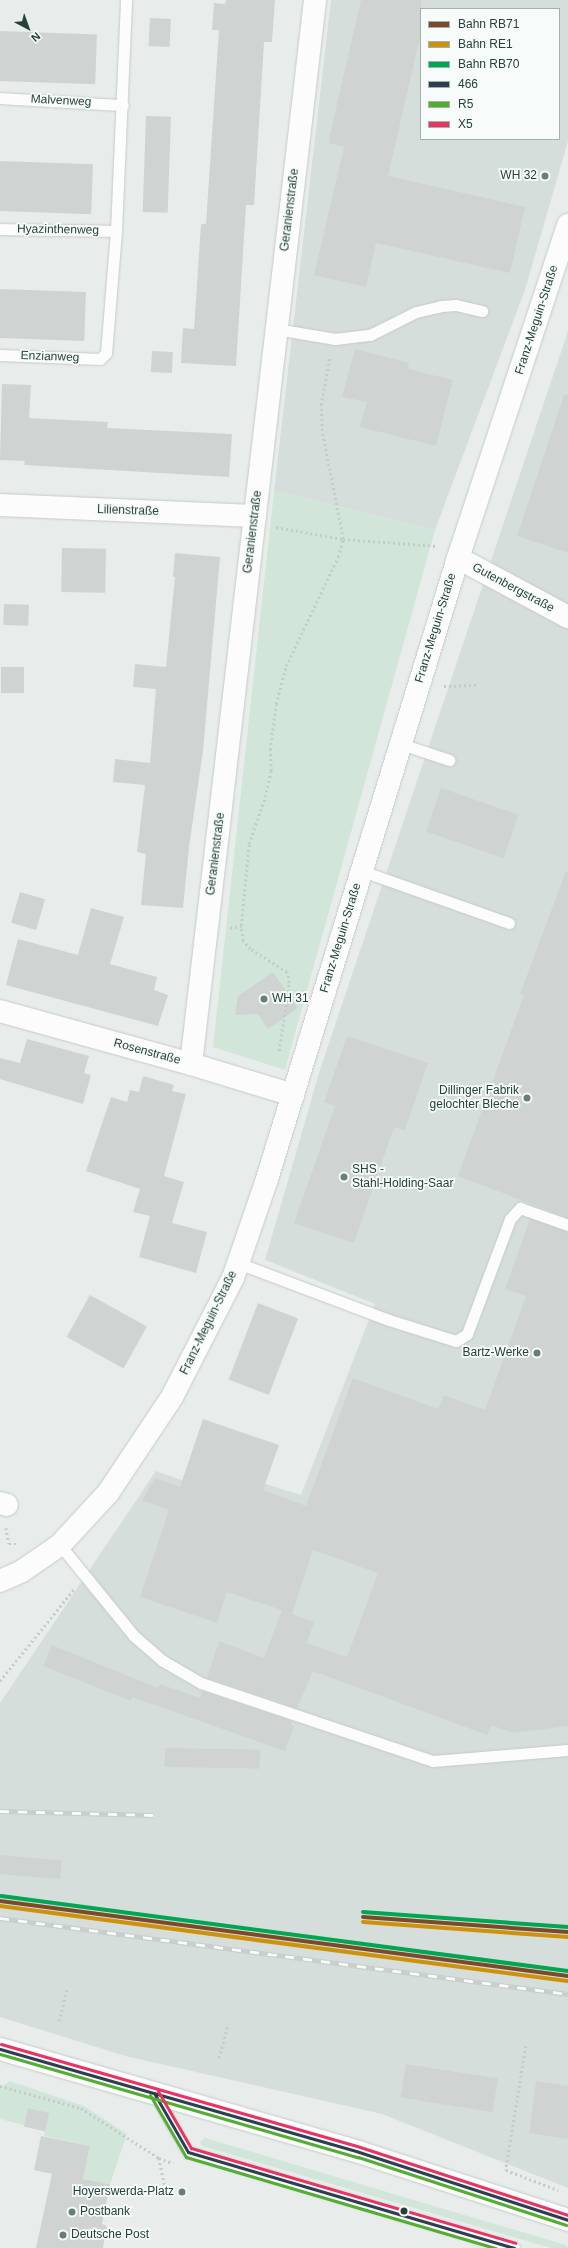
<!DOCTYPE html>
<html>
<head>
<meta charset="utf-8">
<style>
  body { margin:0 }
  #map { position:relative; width:568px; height:2248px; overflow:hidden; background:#e8edeb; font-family:Helvetica,sans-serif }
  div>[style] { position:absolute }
  .built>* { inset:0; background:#d6dedb }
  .green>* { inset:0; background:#d1e6d8 }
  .building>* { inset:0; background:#cfd4d2; transform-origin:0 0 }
  .path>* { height:2.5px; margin-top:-1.25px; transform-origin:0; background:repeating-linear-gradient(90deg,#c3ccca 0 2px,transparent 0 5px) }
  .roads { filter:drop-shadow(0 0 1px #c5cac8) drop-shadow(0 0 1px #c5cac8) }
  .service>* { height:11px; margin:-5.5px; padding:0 5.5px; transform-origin:5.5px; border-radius:5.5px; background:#fcfcfc }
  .minor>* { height:22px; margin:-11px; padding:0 11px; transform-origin:11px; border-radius:11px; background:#fcfcfc }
  .tertiary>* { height:22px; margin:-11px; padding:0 11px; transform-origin:11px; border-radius:11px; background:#fcfcfc }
  .rail>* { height:4.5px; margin-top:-2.25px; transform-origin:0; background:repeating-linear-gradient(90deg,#f7fbf9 0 9px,#c9cdcc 0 18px); box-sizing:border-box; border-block:1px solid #c9cdcc }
  .bus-1>* { height:3px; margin:-1.5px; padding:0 1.5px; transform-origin:1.5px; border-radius:1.5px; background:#2e3e50 }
  .bus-2>* { height:3px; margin:-1.5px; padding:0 1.5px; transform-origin:1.5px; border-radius:1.5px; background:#51ae31 }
  .bus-3>* { height:3px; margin:-1.5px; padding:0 1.5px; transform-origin:1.5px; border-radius:1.5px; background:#e83363 }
  .rail-1>* { height:4px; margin:-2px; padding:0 2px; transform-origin:2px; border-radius:2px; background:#7a4b2a }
  .rail-2>* { height:4px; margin:-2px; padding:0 2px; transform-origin:2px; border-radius:2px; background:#cd920c }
  .rail-3>* { height:4px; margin:-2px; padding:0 2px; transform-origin:2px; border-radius:2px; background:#00a651 }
  .dots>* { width:11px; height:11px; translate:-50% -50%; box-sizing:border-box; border:2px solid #f7fbf9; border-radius:50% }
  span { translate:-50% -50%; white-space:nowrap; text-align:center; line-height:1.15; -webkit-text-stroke:3.5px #f7fbf9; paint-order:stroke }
  .street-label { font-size:12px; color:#24423a }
  .poi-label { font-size:12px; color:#24423a }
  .right { translate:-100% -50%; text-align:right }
  .left { translate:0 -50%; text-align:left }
  .legend { position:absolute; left:420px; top:8px; width:140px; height:132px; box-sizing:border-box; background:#f7fbf9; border:1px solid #a3b1ad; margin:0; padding:5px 7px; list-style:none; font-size:12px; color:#24423a }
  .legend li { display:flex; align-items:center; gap:8px; height:20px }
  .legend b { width:20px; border:1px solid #a3b1ad }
  .north { position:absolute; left:8px; top:8px; width:40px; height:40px; -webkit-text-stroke:3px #f7fbf9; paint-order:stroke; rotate:139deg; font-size:11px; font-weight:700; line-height:16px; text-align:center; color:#24423a }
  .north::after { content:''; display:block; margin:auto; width:14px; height:18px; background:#24423a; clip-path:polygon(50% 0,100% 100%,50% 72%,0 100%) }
</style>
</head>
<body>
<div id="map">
  <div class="built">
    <i style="clip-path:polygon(evenodd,331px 0,568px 0,568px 141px,525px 290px,435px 530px,274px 491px,331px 0,421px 9px,559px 9px,559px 139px,421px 139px,421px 9px)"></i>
    <i style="clip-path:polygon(568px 331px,568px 2188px,382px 2114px,125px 2056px,0 2017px,0 1703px,156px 1471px,241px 1501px,250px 1479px,301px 1495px,375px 1304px,265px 1260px,319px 1073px)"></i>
  </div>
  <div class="green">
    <i style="clip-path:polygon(274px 491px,435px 530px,285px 1070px,213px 1047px)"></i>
    <i style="clip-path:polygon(10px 2081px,84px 2106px,127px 2134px,110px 2184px,83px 2179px,90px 2146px,44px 2136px,49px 2113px,29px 2108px,24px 2125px,0 2119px,0 2088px)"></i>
    <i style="clip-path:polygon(205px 2138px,566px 2245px,568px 2248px,551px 2248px,202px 2146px,200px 2142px)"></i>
  </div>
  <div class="building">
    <i style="clip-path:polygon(226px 0,275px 0,272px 42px,264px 42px,254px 205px,246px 205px,236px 366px,181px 363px,183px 328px,194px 329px,201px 224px,206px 224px,219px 30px,212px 30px,214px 3px,225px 4px)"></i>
    <i style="clip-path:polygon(361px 0,421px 0,421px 33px,388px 176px,525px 207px,510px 273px,376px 243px,366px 287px,314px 275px,344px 147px,328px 143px)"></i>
    <i style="left:150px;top:18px;width:21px;height:28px;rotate:3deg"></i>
    <i style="left:0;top:31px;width:97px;height:50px;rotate:2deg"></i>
    <i style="left:146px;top:116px;width:25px;height:96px;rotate:2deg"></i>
    <i style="left:0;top:161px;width:93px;height:50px;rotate:2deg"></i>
    <i style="left:0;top:289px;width:86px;height:49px;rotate:2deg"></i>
    <i style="clip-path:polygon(355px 349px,409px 363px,408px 369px,453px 380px,436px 446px,360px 427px,367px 402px,342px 397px)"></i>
    <i style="left:152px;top:351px;width:21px;height:21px;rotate:3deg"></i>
    <i style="clip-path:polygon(2px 384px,31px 385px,29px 418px,108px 422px,107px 428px,232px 434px,229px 477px,24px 465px,25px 461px,0 460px)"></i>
    <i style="clip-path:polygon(564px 395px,568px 395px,568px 553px,517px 536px)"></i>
    <i style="left:62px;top:548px;width:44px;height:44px;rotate:1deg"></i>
    <i style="clip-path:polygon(175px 553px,220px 557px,203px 751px,189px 847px,183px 908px,141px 905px,146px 854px,137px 852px,145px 785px,113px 782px,115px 759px,150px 763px,156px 689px,133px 687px,135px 664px,166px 667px,175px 577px,173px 577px)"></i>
    <i style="left:4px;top:604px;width:25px;height:21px;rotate:2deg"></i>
    <i style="left:1px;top:667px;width:23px;height:26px"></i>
    <i style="left:441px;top:788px;width:82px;height:46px;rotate:19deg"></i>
    <i style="clip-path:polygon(566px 871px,568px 872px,568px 1218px,458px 1176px,524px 995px,520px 994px)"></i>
    <i style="left:20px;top:892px;width:26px;height:32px;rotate:16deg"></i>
    <i style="clip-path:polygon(91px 908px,124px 917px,110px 964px,157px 977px,154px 990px,168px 995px,158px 1026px,6px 985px,18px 939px,78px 955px)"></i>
    <i style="clip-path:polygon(273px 972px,298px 1008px,268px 1029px,258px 1014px,235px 1015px,238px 996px)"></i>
    <i style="clip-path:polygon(347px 1036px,428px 1063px,405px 1130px,394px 1127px,354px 1243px,294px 1223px,335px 1106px,324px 1102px)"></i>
    <i style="clip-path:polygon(27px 1039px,89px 1056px,84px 1073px,91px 1075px,83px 1104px,0 1079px,0 1058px,20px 1063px)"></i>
    <i style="clip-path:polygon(143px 1076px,174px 1085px,172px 1091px,186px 1094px,164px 1176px,184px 1182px,172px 1223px,207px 1232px,196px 1273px,139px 1257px,150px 1216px,133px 1212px,140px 1189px,86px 1171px,111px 1097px,127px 1102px,130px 1090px,139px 1092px)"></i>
    <i style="clip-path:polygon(evenodd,530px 1219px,568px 1232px,568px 1726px,513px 1733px,491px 1725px,487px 1735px,313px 1671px,297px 1708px,207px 1678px,219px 1641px,264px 1658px,282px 1610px,227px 1592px,217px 1623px,140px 1597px,169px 1510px,142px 1500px,155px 1478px,180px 1487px,203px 1419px,279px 1445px,263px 1490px,306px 1506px,353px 1378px,438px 1409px,444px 1395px,485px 1410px,526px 1296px,505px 1289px,530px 1219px,313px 1550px,378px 1573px,347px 1657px,307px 1643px,314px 1622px,292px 1614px,313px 1550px)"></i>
    <i style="left:90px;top:1295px;width:65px;height:48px;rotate:29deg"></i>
    <i style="left:258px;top:1303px;width:43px;height:82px;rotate:21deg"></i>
    <i style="clip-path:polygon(52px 1645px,158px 1688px,160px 1684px,200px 1698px,202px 1691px,292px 1721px,291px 1725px,294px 1726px,285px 1751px,132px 1697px,131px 1701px,43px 1666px)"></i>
    <i style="left:165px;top:1748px;width:95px;height:19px;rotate:1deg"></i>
    <i style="left:0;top:1855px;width:62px;height:19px;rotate:5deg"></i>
    <i style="left:406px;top:2064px;width:93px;height:34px;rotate:9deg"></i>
    <i style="clip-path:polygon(536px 2081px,568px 2086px,568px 2139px,529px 2133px)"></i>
    <i style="left:28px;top:2108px;width:22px;height:19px;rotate:13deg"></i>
    <i style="clip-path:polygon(41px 2136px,90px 2146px,83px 2179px,110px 2184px,102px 2224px,107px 2226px,103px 2248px,36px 2248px,52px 2174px,34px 2170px)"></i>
  </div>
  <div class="path">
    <i style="left:276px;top:527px;width:68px;rotate:10.2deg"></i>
    <i style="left:343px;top:539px;width:95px;rotate:4.2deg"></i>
    <i style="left:444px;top:686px;width:35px;rotate:-2deg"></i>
    <i style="left:230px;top:928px;width:11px;rotate:-10deg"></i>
    <i style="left:279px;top:1051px;width:69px;rotate:-81.6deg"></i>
    <i style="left:289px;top:983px;width:11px;rotate:-100deg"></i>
    <i style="left:287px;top:972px;width:44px;rotate:-148.1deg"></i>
    <i style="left:250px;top:949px;width:11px;rotate:-131deg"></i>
    <i style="left:243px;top:941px;width:15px;rotate:-98deg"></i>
    <i style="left:241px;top:926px;width:82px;rotate:-84.4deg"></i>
    <i style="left:249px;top:844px;width:50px;rotate:-71.2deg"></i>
    <i style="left:265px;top:797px;width:27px;rotate:-77deg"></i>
    <i style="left:271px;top:771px;width:21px;rotate:-93deg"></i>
    <i style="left:270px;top:750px;width:46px;rotate:-82.6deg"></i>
    <i style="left:276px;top:704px;width:39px;rotate:-75deg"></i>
    <i style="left:286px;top:666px;width:121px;rotate:-64.5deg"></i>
    <i style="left:338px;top:557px;width:19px;rotate:-74deg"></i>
    <i style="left:343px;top:539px;width:110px;rotate:-101deg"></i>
    <i style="left:322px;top:431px;width:26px;rotate:-92deg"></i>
    <i style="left:321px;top:405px;width:50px;rotate:-79.6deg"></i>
    <i style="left:6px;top:1528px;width:16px;rotate:79deg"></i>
    <i style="left:9px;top:1544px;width:8px"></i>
    <i style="left:0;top:1681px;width:118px;rotate:-51.2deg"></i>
    <i style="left:59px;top:2021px;width:33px;rotate:-76deg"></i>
    <i style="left:526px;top:2046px;width:126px;rotate:99.2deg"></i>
    <i style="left:506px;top:2170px;width:56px;rotate:21deg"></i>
    <i style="left:219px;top:2058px;width:35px;rotate:-75deg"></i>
    <i style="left:0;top:2086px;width:84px;rotate:15.2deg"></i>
    <i style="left:81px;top:2108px;width:93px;rotate:32.7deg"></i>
    <i style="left:159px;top:2158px;width:15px;rotate:20deg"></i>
    <i style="left:159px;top:2158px;width:30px;rotate:78deg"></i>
  </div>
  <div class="roads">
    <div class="service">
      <i style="left:0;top:98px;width:123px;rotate:3.3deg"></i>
      <i style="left:0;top:229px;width:116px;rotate:1deg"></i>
      <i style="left:276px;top:329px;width:60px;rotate:9.6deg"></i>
      <i style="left:335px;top:339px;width:35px;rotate:-7deg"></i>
      <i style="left:370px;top:335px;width:51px;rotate:-26.6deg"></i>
      <i style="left:416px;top:312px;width:26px;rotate:-13deg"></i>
      <i style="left:441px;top:306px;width:15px;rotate:-4deg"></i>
      <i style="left:456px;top:305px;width:27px;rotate:13deg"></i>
      <i style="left:0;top:355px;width:100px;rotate:2.3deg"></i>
      <i style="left:100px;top:359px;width:8px;rotate:-45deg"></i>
      <i style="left:106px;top:353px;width:122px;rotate:-85.3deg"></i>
      <i style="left:116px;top:231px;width:231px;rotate:-87.5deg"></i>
      <i style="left:401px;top:744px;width:51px;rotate:18.4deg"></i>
      <i style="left:362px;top:871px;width:156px;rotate:19.5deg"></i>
      <i style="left:238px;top:1263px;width:161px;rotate:20.7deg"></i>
      <i style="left:389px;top:1320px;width:70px;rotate:17.4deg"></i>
      <i style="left:456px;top:1341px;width:13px;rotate:-32deg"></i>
      <i style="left:467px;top:1334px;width:123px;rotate:-69.5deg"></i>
      <i style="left:510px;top:1219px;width:15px;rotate:-48deg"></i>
      <i style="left:520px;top:1208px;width:51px;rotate:19.5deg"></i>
      <i style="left:60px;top:1545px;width:117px;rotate:50.9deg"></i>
      <i style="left:134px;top:1636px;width:38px;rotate:41deg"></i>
      <i style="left:163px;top:1661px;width:44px;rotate:30.1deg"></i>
      <i style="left:201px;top:1683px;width:245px;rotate:18.6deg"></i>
      <i style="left:433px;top:1761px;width:135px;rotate:-4.7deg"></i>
      <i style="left:155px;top:2095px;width:66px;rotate:59.9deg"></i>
      <i style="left:188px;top:2152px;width:340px;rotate:16.4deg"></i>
    </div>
    <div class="minor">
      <i style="left:0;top:505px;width:255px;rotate:2.5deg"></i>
      <i style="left:458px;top:558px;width:125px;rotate:28.2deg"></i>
      <i style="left:0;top:1011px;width:198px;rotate:15.5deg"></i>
      <i style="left:191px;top:1064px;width:107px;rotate:16.9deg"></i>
      <i style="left:191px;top:1064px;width:1071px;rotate:-83.35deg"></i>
      <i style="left:0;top:1503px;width:7px;rotate:16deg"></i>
      <i style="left:0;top:2049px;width:373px;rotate:16deg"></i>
      <i style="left:359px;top:2152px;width:220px;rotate:18deg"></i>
    </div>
    <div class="tertiary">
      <i style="left:0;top:1581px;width:24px;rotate:-24deg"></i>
      <i style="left:22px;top:1571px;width:46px;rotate:-34.4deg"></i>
      <i style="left:60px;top:1545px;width:71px;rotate:-47.3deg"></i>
      <i style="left:108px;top:1493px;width:115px;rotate:-56.3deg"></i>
      <i style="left:172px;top:1397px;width:134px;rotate:-62.9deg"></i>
      <i style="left:233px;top:1278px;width:105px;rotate:-71deg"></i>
      <i style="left:267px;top:1179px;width:650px;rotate:-72.9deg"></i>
      <i style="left:458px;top:558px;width:351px;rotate:-71.7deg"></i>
    </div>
  </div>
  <div class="rail">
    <i style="left:0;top:1811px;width:153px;rotate:1.5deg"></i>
    <i style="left:0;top:1918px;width:573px;rotate:7.62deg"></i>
  </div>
  <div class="bus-1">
    <i style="left:0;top:2049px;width:373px;rotate:16deg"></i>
    <i style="left:359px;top:2152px;width:220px;rotate:18deg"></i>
    <i style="left:154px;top:2093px;width:68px;rotate:60deg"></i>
    <i style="left:188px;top:2152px;width:340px;rotate:16.4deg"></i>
  </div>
  <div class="bus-2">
    <i style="left:0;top:2054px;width:373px;rotate:16.1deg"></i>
    <i style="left:358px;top:2157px;width:219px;rotate:18.1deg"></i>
    <i style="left:150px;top:2095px;width:72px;rotate:59.9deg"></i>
    <i style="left:186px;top:2157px;width:323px;rotate:16.4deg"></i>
  </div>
  <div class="bus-3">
    <i style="left:1px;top:2044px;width:373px;rotate:16deg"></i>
    <i style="left:360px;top:2147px;width:219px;rotate:18.1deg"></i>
    <i style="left:158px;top:2091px;width:66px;rotate:59.9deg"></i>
    <i style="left:191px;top:2148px;width:338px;rotate:16.3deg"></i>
  </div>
  <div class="rail-1">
    <i style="left:0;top:1901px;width:573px;rotate:7.52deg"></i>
    <i style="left:363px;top:1917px;width:206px;rotate:4.2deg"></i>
  </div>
  <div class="rail-2">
    <i style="left:0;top:1906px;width:572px;rotate:7.54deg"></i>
    <i style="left:363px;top:1922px;width:206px;rotate:4.2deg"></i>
  </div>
  <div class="rail-3">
    <i style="left:1px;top:1896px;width:572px;rotate:7.54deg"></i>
    <i style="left:363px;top:1912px;width:206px;rotate:4.2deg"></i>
  </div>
  <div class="dots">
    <i style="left:545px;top:176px;background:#697e78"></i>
    <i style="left:264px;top:999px;background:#697e78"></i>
    <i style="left:527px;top:1098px;background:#697e78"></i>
    <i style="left:344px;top:1177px;background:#697e78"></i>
    <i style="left:537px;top:1353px;background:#697e78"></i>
    <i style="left:182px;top:2192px;background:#697e78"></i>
    <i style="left:404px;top:2211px;background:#24423a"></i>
    <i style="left:72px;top:2212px;background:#697e78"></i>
    <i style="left:63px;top:2235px;background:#697e78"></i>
  </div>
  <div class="street-label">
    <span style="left:61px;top:101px;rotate:3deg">Malvenweg</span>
    <span style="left:290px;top:210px;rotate:-83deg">Geranienstraße</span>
    <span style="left:58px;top:230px;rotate:1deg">Hyazinthenweg</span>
    <span style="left:537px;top:320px;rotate:-72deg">Franz-Meguin-Straße</span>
    <span style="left:50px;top:357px;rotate:2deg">Enzianweg</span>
    <span style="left:128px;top:511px;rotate:2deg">Lilienstraße</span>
    <span style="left:253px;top:532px;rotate:-83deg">Geranienstraße</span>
    <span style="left:513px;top:588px;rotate:28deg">Gutenbergstraße</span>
    <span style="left:436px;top:628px;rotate:-73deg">Franz-Meguin-Straße</span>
    <span style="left:216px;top:854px;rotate:-83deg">Geranienstraße</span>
    <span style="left:341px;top:938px;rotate:-73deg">Franz-Meguin-Straße</span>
    <span style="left:147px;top:1052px;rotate:15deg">Rosenstraße</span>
    <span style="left:209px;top:1323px;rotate:-64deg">Franz-Meguin-Straße</span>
  </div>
  <div class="poi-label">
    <span class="right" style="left:537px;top:176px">WH 32</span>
    <span class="left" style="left:272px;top:999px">WH 31</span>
    <span class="right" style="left:519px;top:1098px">Dillinger Fabrik<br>gelochter Bleche</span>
    <span class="left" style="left:352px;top:1177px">SHS -<br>Stahl-Holding-Saar</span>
    <span class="right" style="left:529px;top:1353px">Bartz-Werke</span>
    <span class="right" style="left:174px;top:2192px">Hoyerswerda-Platz</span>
    <span class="left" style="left:80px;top:2212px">Postbank</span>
    <span class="left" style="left:71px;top:2235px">Deutsche Post</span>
  </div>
  <ul class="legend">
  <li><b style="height:5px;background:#7a4b2a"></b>Bahn RB71</li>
  <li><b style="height:5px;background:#cd920c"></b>Bahn RE1</li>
  <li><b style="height:5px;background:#00a651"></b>Bahn RB70</li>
  <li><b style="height:5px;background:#2e3e50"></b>466</li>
  <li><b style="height:5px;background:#51ae31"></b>R5</li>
  <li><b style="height:5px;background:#e83363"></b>X5</li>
  </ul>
  <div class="north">N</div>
</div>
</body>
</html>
